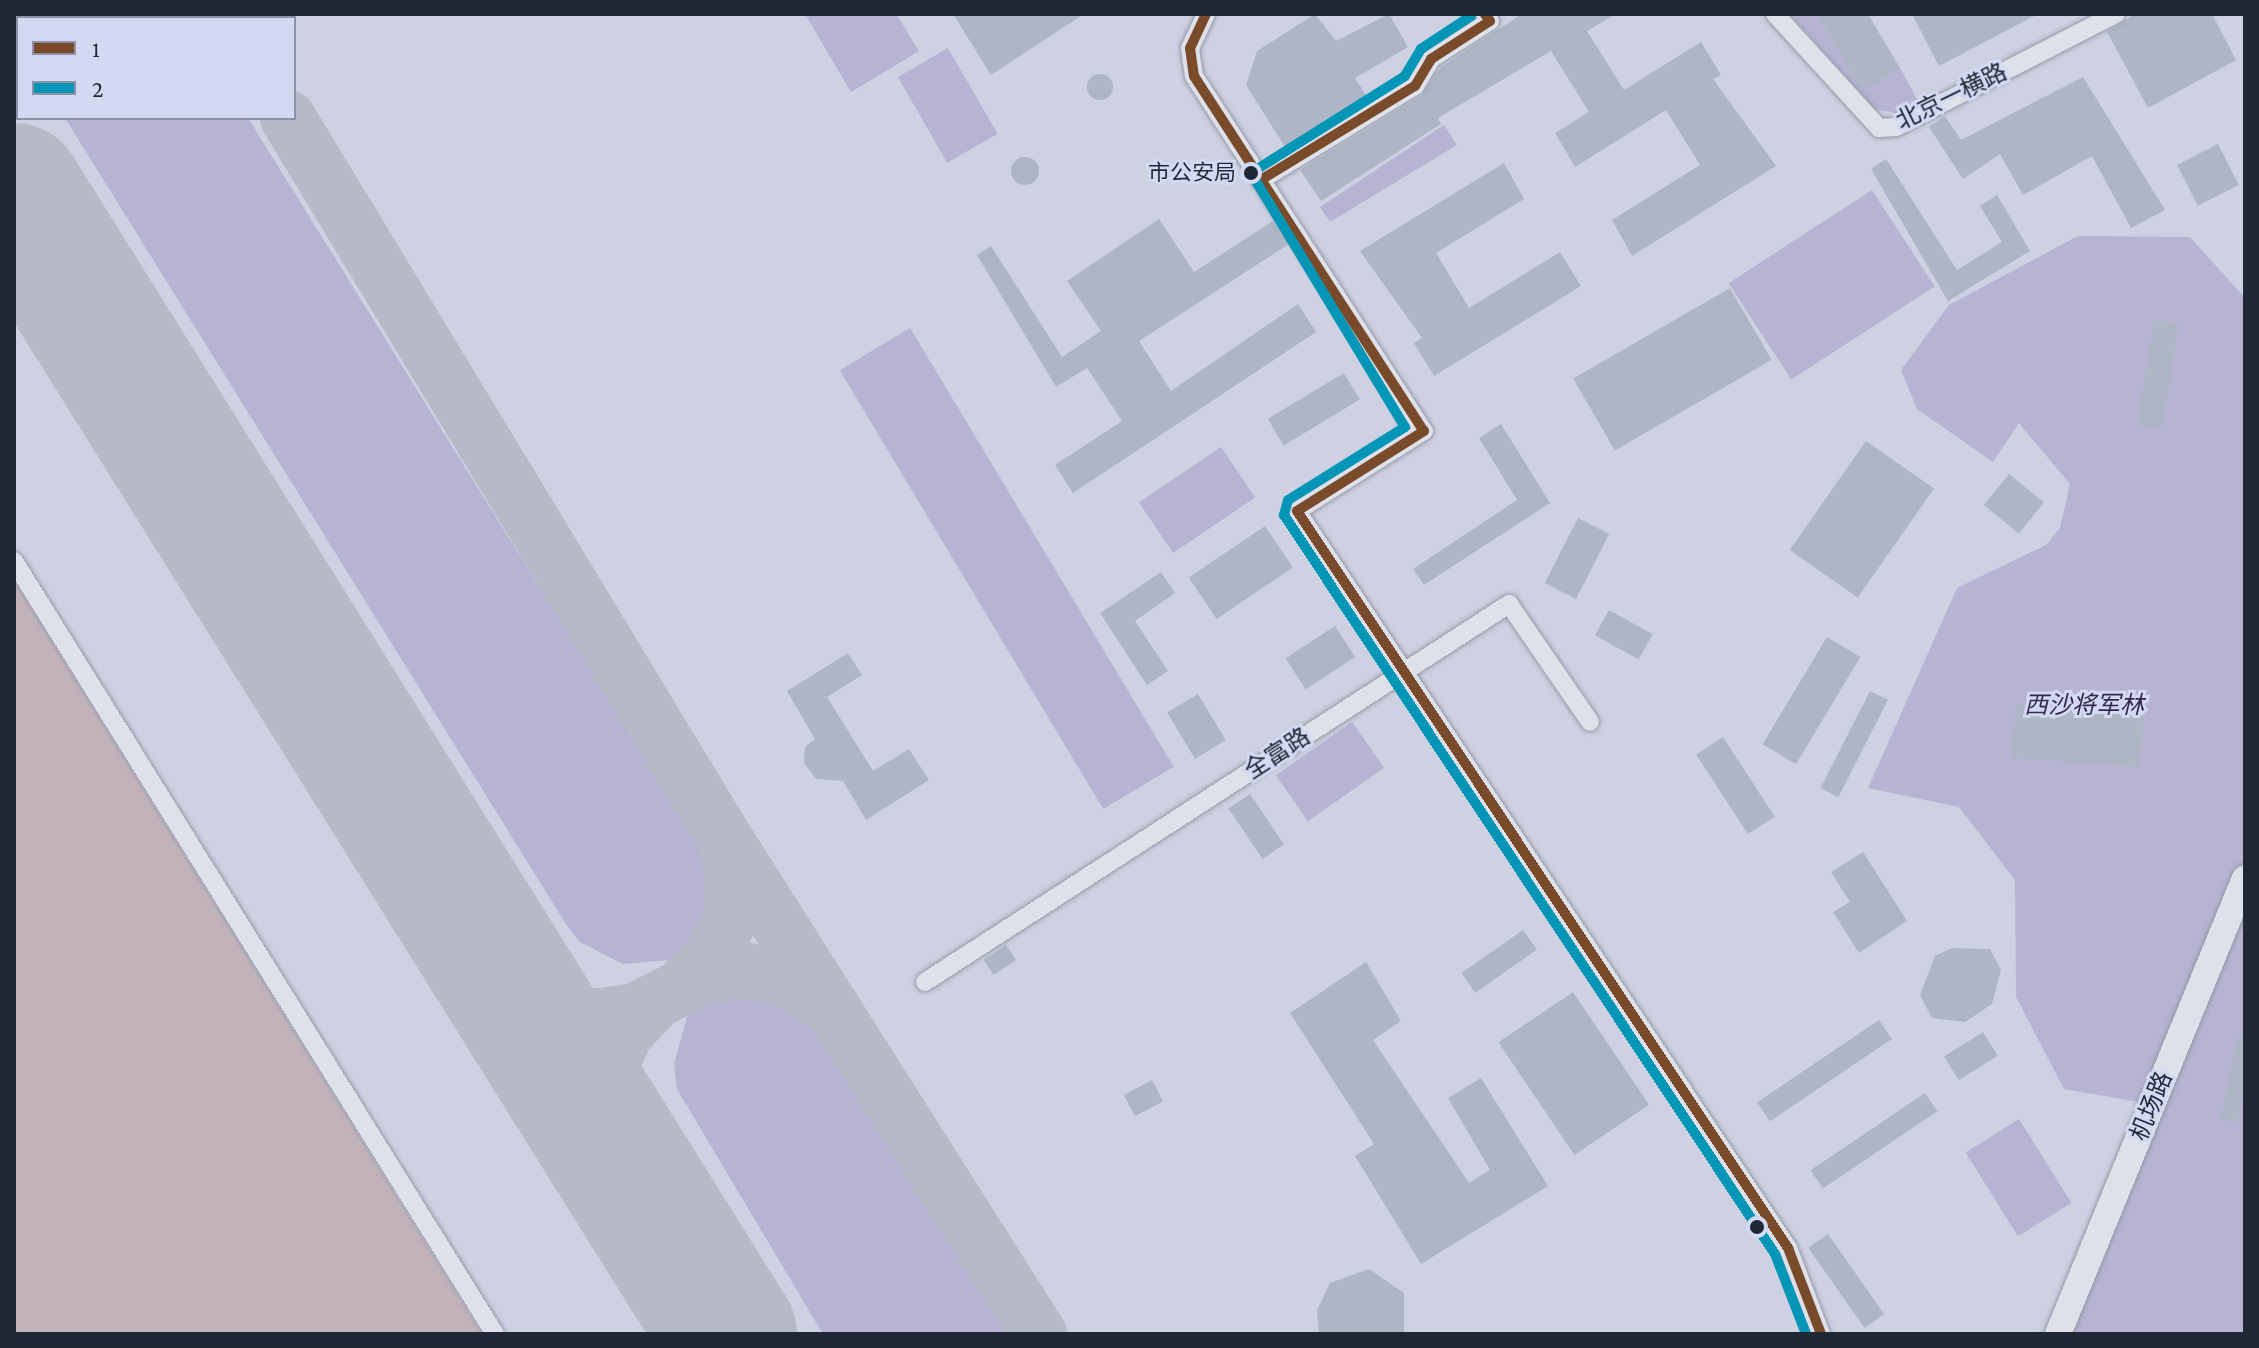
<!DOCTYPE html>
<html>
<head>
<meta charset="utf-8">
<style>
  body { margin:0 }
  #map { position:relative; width:2259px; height:1348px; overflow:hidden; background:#cdd1e2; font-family:"Crimson Pro","Noto Sans SC",serif }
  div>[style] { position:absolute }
  .green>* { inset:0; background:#b6b3d3; transform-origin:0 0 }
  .water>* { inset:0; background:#c2b3bb }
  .taxiway>* { height:56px; margin:-28px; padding:0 28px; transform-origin:28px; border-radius:28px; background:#b6b9c6 }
  .runway>* { height:138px; margin:-69px; padding:0 69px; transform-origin:69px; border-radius:69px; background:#b6b9c6 }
  .building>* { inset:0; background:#aeb6c5; transform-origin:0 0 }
  .round { border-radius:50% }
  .roads { filter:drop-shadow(0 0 2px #969ba7) drop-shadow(0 0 2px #969ba7) }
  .street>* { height:18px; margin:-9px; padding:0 9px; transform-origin:9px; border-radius:9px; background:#dee0ea }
  .secondary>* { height:26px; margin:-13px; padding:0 13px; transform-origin:13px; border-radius:13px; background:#dee0ea }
  .bus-1>* { height:10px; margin:-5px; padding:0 5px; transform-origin:5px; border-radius:5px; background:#7a4b2a }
  .bus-2>* { height:10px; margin:-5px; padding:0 5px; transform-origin:5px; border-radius:5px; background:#0596b7 }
  .dots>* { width:22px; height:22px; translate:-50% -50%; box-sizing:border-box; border:4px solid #d3d9f2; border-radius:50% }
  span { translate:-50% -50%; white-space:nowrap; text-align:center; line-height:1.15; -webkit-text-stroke:6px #d3d9f2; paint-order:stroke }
  .bus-label { font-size:22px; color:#1f2834 }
  .right { translate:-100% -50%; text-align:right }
  .street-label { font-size:24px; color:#1f2834 }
  .park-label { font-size:24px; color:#35284e; font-style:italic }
  .frame { position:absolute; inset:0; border:16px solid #1f2834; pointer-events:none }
  .legend { position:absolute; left:16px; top:16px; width:280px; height:104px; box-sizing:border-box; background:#d3d9f2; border:2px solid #8b92a6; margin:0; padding:10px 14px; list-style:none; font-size:24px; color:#1f2834 }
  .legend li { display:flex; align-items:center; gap:16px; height:40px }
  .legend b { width:40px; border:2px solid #8b92a6 }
</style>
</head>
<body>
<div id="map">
  <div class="green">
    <i style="left:30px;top:14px;width:153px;height:4px"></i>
    <i style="clip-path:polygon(805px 14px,896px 14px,919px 51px,851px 92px)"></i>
    <i style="clip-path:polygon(1790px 14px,1817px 14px,1862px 90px,1900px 68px,1919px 103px,1899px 114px,1874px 109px)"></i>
    <i style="left:948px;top:48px;width:99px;height:58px;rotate:60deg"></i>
    <i style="clip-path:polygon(65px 118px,248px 118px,699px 844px,710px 898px,696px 945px,681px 959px,623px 964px,580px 942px,566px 924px)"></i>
    <i style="clip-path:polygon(1444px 125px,1457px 145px,1330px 222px,1320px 207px)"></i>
    <i style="left:1872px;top:190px;width:115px;height:171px;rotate:57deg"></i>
    <i style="clip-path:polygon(2078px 236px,2190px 237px,2245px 298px,2245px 1334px,2071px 1334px,2162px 1106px,2064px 1089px,2016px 997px,2015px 880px,1959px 807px,1868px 788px,1957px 588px,2046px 545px,2060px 528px,2070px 484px,2019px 423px,1993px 462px,1917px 409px,1901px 370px,1949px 305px)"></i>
    <i style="left:910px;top:328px;width:512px;height:82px;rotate:59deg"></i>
    <i style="left:1221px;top:447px;width:61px;height:99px;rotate:56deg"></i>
    <i style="left:1352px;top:722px;width:56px;height:93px;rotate:55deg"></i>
    <i style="clip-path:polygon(736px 991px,781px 1002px,817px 1031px,1007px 1334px,823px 1334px,677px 1089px,674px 1064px,687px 1017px,701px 1002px)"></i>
    <i style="left:2019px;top:1119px;width:99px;height:63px;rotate:58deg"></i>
  </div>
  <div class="water">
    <i style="clip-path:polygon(14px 580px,482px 1334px,14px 1334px)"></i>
  </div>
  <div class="taxiway">
    <i style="left:222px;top:14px;width:4px;rotate:63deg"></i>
    <i style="left:288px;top:118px;width:834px;rotate:58.79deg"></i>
    <i style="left:720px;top:831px;width:596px;rotate:57.62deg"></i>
    <i style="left:505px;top:977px;width:41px;rotate:38deg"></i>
    <i style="left:537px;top:1002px;width:60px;rotate:14.5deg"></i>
    <i style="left:595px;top:1017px;width:40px;rotate:-8.5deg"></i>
    <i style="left:635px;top:1011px;width:74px;rotate:-26.6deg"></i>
    <i style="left:701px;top:978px;width:44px;rotate:-10.5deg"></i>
    <i style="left:744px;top:970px;width:44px;rotate:11.8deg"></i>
    <i style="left:787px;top:979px;width:50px;rotate:34.3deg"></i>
    <i style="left:681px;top:987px;width:44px;rotate:-45deg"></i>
    <i style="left:712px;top:956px;width:43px;rotate:-64deg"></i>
    <i style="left:731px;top:917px;width:44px;rotate:-87.4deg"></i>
    <i style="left:733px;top:873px;width:30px;rotate:-104deg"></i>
    <i style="left:613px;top:1149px;width:41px;rotate:-102.7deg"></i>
    <i style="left:604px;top:1109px;width:40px;rotate:-82.9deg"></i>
    <i style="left:609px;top:1069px;width:40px;rotate:-65deg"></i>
    <i style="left:626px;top:1033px;width:41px;rotate:-47deg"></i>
  </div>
  <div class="runway">
    <i style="left:14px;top:192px;width:1347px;rotate:57.99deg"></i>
  </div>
  <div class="building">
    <i style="clip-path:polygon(953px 14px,1084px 14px,991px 75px)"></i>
    <i style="clip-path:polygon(1315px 14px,1336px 41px,1389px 14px,1408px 47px,1355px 78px,1369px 100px,1287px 150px,1246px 85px,1257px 51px)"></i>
    <i style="clip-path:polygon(1522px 14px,1616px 14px,1587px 31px,1624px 90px,1701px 42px,1721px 75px,1713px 79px,1776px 166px,1632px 256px,1612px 220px,1700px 165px,1666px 110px,1575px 167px,1555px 133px,1589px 112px,1551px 51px,1438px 118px,1441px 124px,1321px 201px,1300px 170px,1421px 96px,1440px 68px)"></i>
    <i style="clip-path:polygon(1817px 14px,1868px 14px,1900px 68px,1862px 91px)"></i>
    <i style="clip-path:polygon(1912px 14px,2038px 14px,1939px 66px)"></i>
    <i style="clip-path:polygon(2135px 14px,2212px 14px,2236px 60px,2148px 108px,2107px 32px)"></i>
    <i class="round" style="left:1087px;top:74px;width:26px;height:26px"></i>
    <i style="clip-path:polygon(2083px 77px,2165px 210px,2131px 228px,2092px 156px,2023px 195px,2000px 154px,1963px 179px,1929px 127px,1945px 116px,1961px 140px)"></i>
    <i style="left:2218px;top:144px;width:46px;height:46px;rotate:63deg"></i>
    <i class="round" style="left:1011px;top:157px;width:28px;height:28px"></i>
    <i style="clip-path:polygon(1886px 159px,1957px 270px,2002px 242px,1980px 206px,1997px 195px,2030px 251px,1948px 301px,1871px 169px)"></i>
    <i style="clip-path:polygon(1504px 163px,1524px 199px,1436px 253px,1469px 308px,1560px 252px,1581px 286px,1434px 376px,1414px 343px,1422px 338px,1360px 251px)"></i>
    <i style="clip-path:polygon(1159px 219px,1194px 272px,1273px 221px,1289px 244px,1139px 341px,1171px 391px,1298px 304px,1316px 332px,1073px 493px,1055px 465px,1122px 421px,1087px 368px,1056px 387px,977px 255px,991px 246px,1062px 357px,1101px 331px,1067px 281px)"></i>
    <i style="left:1730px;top:288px;width:83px;height:181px;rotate:60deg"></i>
    <i style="left:2154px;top:320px;width:25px;height:106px;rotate:9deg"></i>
    <i style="left:1344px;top:373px;width:31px;height:89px;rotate:59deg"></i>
    <i style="clip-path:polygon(1501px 424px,1550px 503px,1424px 585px,1413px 569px,1517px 500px,1479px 438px)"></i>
    <i style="left:1866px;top:441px;width:83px;height:133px;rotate:35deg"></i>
    <i style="left:2009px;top:474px;width:45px;height:40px;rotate:39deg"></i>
    <i style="left:1578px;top:518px;width:35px;height:73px;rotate:27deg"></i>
    <i style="left:1265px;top:526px;width:50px;height:92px;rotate:56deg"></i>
    <i style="clip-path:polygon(1161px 572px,1175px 593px,1135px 621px,1168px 671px,1147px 685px,1100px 613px)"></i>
    <i style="left:1609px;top:610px;width:50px;height:29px;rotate:29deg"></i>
    <i style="left:1335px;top:626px;width:37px;height:59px;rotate:57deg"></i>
    <i style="left:1827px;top:637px;width:39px;height:125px;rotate:31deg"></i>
    <i style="clip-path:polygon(848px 653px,862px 675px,827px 697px,873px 771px,909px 749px,929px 780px,866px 820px,843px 781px,816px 779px,804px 763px,805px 747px,815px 739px,787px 691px)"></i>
    <i style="left:1870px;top:691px;width:20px;height:109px;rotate:27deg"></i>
    <i style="left:1198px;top:694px;width:54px;height:36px;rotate:59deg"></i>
    <i style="left:2016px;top:704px;width:128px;height:54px;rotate:4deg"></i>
    <i style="left:1723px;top:737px;width:95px;height:32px;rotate:57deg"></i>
    <i style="left:1250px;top:794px;width:61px;height:26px;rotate:56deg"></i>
    <i style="clip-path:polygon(1863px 852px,1907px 921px,1859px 953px,1833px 912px,1850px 902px,1831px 872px)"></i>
    <i style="left:1523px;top:930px;width:24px;height:75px;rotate:55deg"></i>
    <i style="left:1006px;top:945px;width:18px;height:27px;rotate:56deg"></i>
    <i style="clip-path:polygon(1952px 948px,1990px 949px,2001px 970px,1992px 1004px,1965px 1022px,1932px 1018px,1920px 995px,1935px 956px)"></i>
    <i style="clip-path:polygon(1366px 962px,1401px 1021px,1373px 1040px,1469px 1183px,1490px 1170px,1448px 1098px,1481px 1078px,1548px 1186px,1421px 1264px,1355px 1156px,1374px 1144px,1290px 1013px)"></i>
    <i style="left:1573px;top:992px;width:136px;height:90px;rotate:56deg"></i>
    <i style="left:1879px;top:1020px;width:23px;height:147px;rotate:56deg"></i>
    <i style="left:1983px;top:1032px;width:28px;height:46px;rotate:58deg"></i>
    <i style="clip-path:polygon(2237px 1037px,2245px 1038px,2245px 1083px,2237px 1123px,2221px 1120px)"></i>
    <i style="left:1152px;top:1080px;width:24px;height:32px;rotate:62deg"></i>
    <i style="left:1925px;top:1093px;width:22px;height:138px;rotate:56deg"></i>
    <i style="left:1828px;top:1234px;width:98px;height:24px;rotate:55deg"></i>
    <i style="clip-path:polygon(1369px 1269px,1404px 1293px,1404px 1334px,1319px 1334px,1317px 1310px,1330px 1283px)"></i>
  </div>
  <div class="roads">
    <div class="street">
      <i style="left:1206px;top:14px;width:38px;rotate:115deg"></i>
      <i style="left:1190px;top:48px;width:28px;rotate:82deg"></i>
      <i style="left:1194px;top:76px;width:423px;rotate:57.1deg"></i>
      <i style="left:1424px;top:431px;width:150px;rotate:147.8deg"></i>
      <i style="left:1297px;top:511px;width:886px;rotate:56.33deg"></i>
      <i style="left:1788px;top:1248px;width:92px;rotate:69deg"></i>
      <i style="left:1775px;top:14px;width:154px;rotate:47.6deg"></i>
      <i style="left:1879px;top:128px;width:17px;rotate:-3deg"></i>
      <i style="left:1896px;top:127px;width:247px;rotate:-27.2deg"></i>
      <i style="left:1264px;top:178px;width:177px;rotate:-31.4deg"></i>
      <i style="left:1415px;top:86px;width:31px;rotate:-59deg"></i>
      <i style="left:1431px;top:59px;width:70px;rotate:-32.8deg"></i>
      <i style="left:1490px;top:21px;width:9px;rotate:-126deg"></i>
      <i style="left:14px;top:561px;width:910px;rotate:58.11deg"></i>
      <i style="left:925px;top:982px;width:696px;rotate:-32.91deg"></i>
      <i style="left:1509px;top:604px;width:143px;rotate:55.5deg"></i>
    </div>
    <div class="secondary">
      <i style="left:2058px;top:1334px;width:492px;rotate:-67.7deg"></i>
    </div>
  </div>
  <div class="bus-1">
    <i style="left:1206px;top:14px;width:38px;rotate:115deg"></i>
    <i style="left:1190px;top:48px;width:28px;rotate:82deg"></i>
    <i style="left:1194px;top:76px;width:423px;rotate:57.1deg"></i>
    <i style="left:1424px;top:431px;width:150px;rotate:147.8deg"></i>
    <i style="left:1297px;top:511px;width:886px;rotate:56.33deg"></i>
    <i style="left:1788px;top:1248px;width:92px;rotate:69deg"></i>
    <i style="left:1264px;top:178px;width:177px;rotate:-31.4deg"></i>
    <i style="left:1415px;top:86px;width:31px;rotate:-59deg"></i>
    <i style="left:1431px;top:59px;width:70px;rotate:-32.8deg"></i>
    <i style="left:1490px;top:21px;width:9px;rotate:-126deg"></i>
  </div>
  <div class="bus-2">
    <i style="left:1471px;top:16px;width:60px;rotate:146.6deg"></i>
    <i style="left:1421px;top:49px;width:31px;rotate:121deg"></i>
    <i style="left:1405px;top:76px;width:182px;rotate:147.8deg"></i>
    <i style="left:1251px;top:173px;width:297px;rotate:58.8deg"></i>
    <i style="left:1405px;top:427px;width:138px;rotate:148deg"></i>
    <i style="left:1288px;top:500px;width:16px;rotate:105deg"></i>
    <i style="left:1284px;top:515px;width:887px;rotate:56.4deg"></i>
    <i style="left:1775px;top:1254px;width:86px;rotate:68.8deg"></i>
  </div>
  <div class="dots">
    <i style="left:1251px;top:173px;background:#1f2834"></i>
    <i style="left:1757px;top:1227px;background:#1f2834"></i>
  </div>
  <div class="bus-label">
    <span class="right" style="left:1236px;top:173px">市公安局</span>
  </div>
  <div class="street-label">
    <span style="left:1951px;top:96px;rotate:-26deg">北京一横路</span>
    <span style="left:1277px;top:753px;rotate:-33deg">全富路</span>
    <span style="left:2151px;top:1106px;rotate:-68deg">机场路</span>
  </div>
  <div class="park-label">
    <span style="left:2084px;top:705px">西沙将军林</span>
  </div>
  <div class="frame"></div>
  <ul class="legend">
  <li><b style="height:10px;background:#7a4b2a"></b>1</li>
  <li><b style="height:10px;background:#0596b7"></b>2</li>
  </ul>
</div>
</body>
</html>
